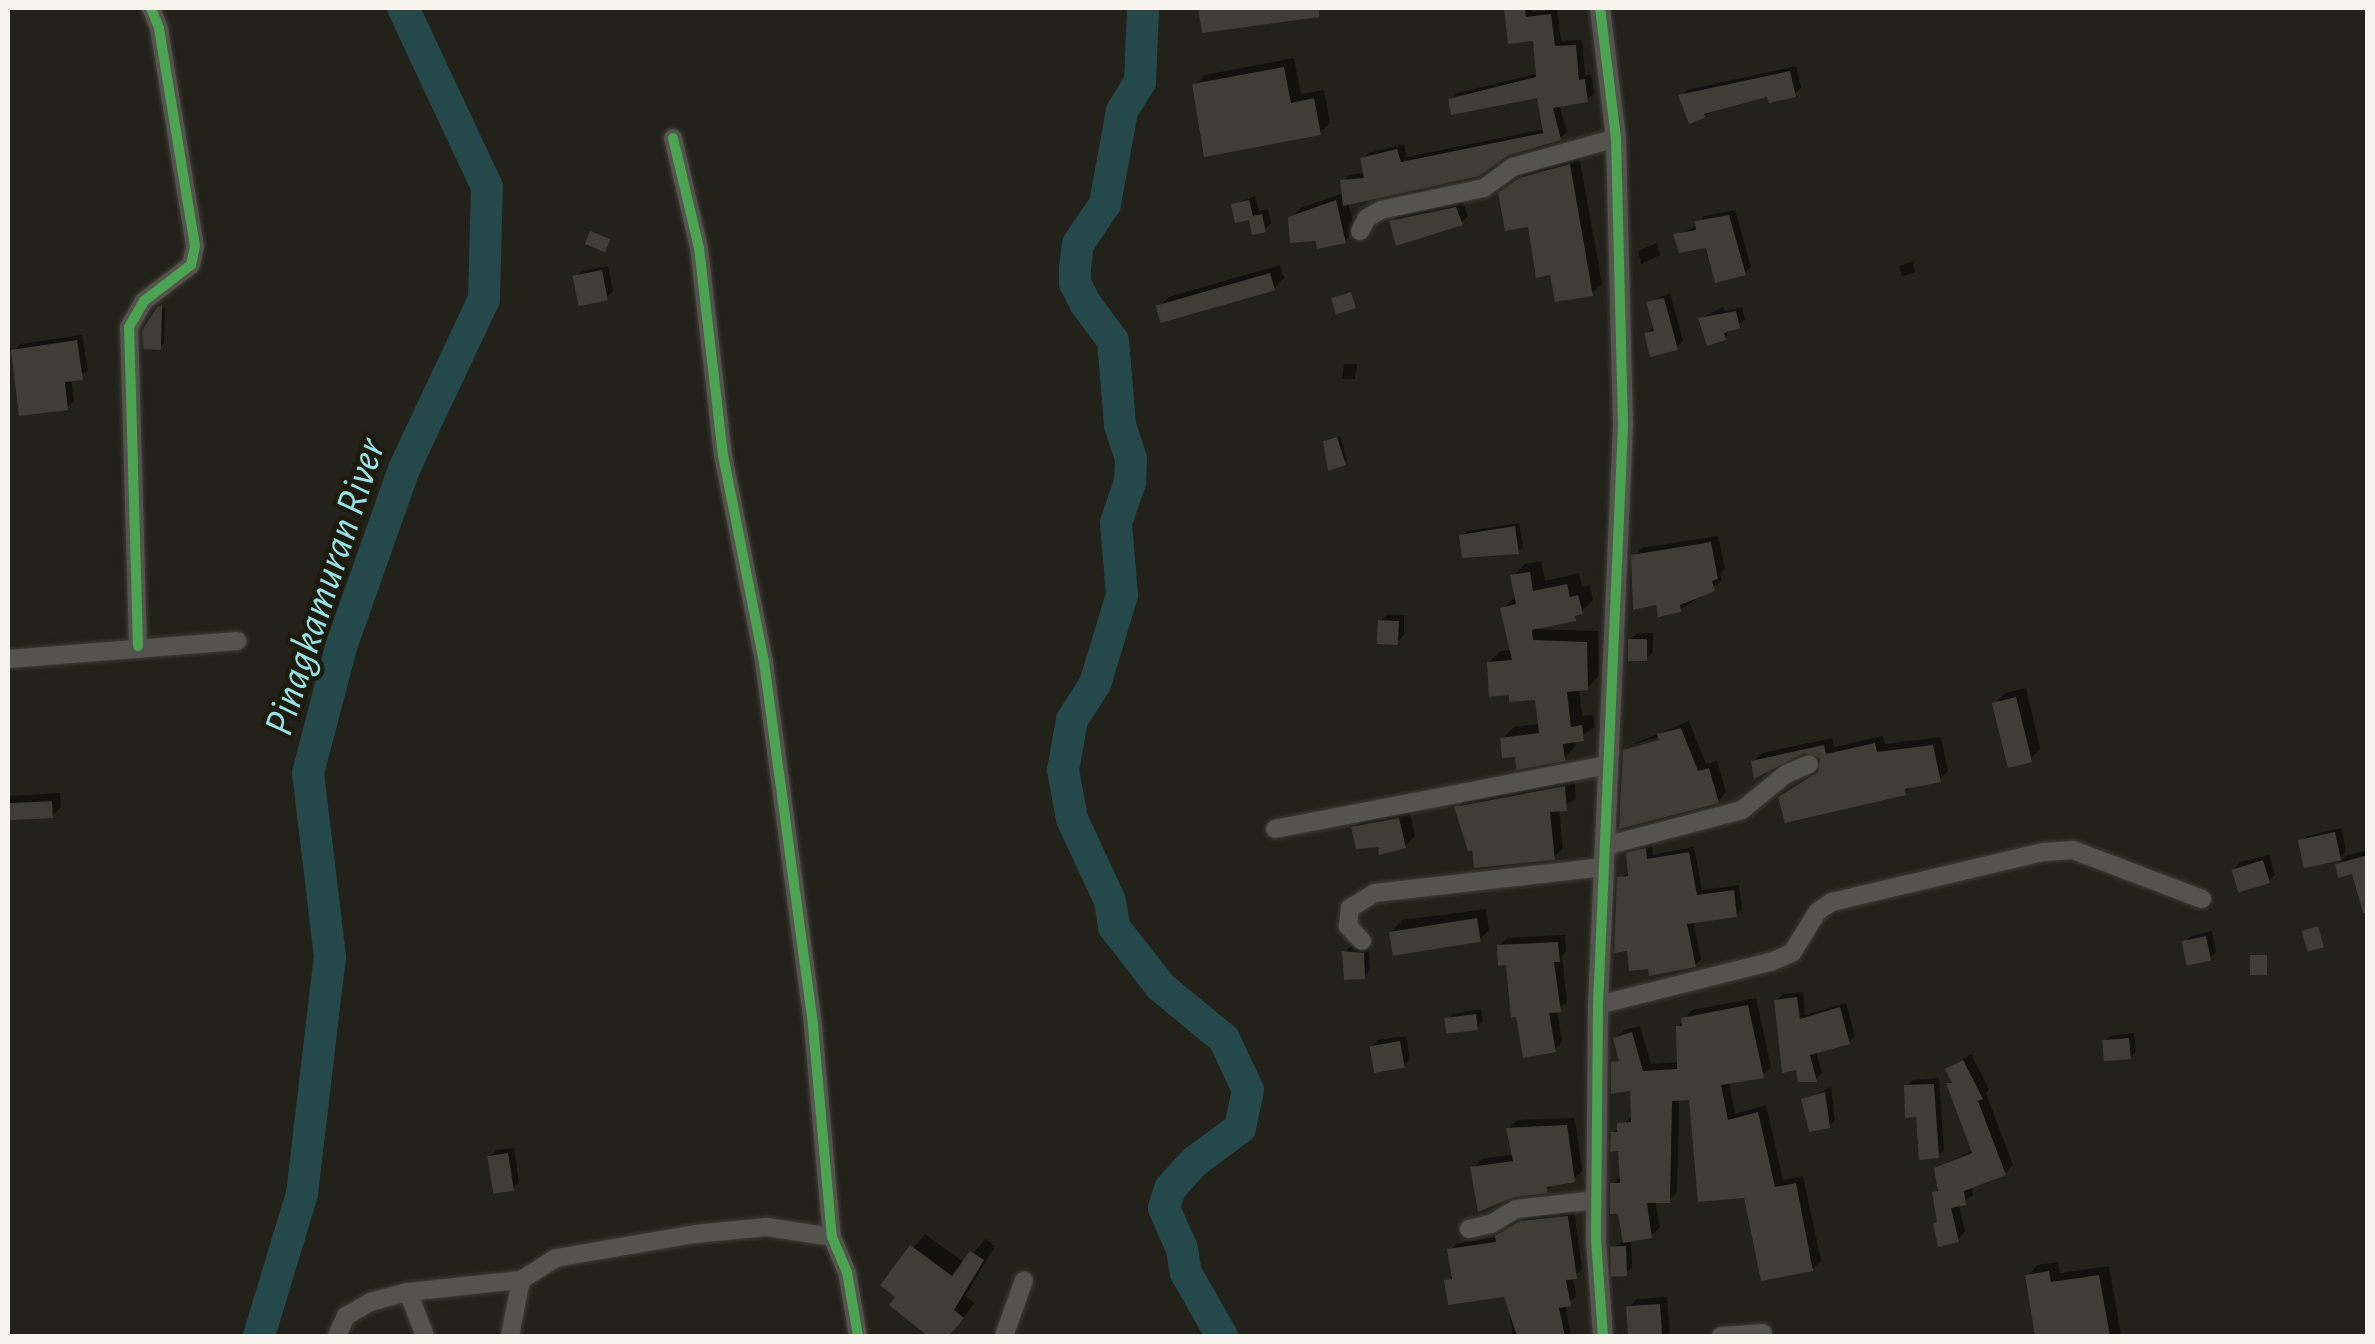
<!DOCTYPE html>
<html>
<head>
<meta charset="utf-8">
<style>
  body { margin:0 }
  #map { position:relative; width:2375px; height:1344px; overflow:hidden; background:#22211a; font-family:"Alegreya Sans",sans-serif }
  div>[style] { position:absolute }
  .shadow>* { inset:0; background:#0007 }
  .river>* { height:32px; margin:-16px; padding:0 16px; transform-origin:16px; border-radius:16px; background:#25484a }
  .building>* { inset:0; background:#3f3d35; transform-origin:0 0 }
  .roads { filter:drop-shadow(0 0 2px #3e3c38) drop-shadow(0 0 2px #3e3c38) }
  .minor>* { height:18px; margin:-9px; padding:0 9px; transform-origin:9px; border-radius:9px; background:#54534e }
  .tertiary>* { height:20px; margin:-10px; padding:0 10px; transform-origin:10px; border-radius:10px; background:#54534e }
  .cycleway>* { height:10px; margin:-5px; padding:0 5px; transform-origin:5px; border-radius:5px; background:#4ca352 }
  span { translate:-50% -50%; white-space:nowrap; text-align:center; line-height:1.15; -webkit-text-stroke:9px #1d1a0e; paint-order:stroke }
  .water-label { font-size:42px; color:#97e2e7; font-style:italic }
  .frame { position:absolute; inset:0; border:10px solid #f6f4ec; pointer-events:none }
</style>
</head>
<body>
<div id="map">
  <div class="shadow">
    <i style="clip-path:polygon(1201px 8px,1305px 8px,1306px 9px,1204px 30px)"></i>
    <i style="clip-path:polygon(1493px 8px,1532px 8px,1532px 12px,1557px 9px,1561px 41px,1582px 40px,1585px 75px,1591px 74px,1594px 93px,1587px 100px,1559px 104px,1567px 132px,1560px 138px,1348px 202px,1355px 230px,1345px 241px,1318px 238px,1290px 218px,1301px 208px,1344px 193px,1343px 181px,1349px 175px,1366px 173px,1362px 159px,1369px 153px,1404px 144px,1407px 157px,1545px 129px,1539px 95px,1451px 100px,1457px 93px,1539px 73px,1536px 38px,1507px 9px)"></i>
    <i style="clip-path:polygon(1294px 58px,1301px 94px,1324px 90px,1330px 123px,1320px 133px,1195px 85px,1205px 75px)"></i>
    <i style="clip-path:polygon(1796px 66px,1801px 88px,1794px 94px,1769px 94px,1704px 115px,1681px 96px,1687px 90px)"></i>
    <i style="clip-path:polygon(1579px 156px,1602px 284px,1592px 293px,1552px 272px,1511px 184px,1531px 170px)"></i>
    <i style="clip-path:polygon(1255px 196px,1259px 211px,1268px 209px,1271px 223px,1265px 229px,1234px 205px)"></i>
    <i style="clip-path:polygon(1463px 202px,1468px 216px,1461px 223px,1392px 222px,1398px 216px)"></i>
    <i style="clip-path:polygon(1735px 210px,1751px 267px,1744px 273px,1708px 245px,1676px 235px,1698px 226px,1704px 216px)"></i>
    <i style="clip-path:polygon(1657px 243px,1660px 255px,1641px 264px,1638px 251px)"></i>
    <i style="clip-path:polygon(1913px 261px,1915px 272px,1902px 277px,1899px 266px)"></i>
    <i style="clip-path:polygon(1280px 265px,1284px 278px,1274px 288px,1159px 307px,1169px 297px)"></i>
    <i style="clip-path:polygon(608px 266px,613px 291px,607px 297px,576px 277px,582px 271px)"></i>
    <i style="clip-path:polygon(1670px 293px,1683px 341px,1677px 347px,1647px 334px,1653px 328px,1649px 303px)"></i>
    <i style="clip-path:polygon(165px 306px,164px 343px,160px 347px,144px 331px)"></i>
    <i style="clip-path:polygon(1723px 307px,1725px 311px,1742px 307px,1745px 320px,1730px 329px,1725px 338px,1701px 318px)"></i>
    <i style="clip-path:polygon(82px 335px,88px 371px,71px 379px,74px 401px,67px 407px,14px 351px,20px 344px)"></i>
    <i style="clip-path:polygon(1344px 364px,1357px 364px,1355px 379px,1342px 379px)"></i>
    <i style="clip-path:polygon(1340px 436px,1347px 460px,1344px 463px,1328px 439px)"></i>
    <i style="clip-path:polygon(1519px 523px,1523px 547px,1518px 551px,1462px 536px,1467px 531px)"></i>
    <i style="clip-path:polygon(1718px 536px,1725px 569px,1720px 574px,1722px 581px,1680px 610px,1634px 556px,1642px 548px)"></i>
    <i style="clip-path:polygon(1541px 561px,1545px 581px,1579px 573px,1582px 587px,1590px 585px,1593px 600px,1574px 619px,1535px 629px,1598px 631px,1599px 676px,1587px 688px,1579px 688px,1582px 716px,1593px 715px,1595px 727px,1575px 740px,1576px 746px,1564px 758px,1502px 739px,1514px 727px,1540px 724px,1538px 697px,1511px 693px,1489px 662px,1501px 651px,1512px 650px,1503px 609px,1515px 597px,1513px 576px,1525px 564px)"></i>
    <i style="clip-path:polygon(1387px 615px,1404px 615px,1404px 635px,1398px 641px,1380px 621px)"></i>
    <i style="clip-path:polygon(1653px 633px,1653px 652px,1647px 658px,1630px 640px,1636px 634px)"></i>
    <i style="clip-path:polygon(2026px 688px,2040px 749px,2030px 760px,1995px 703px,2005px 693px)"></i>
    <i style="clip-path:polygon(1689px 721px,1706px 764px,1717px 761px,1726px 792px,1718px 801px,1625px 751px,1671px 739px,1670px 734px,1631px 745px)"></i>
    <i style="clip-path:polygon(1883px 736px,1885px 744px,1941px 737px,1948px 771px,1939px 780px,1912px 785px,1905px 793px,1781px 797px,1821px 769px,1823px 756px,1804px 750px,1753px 762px,1762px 753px,1832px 738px,1834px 747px)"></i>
    <i style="clip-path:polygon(1574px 778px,1576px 799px,1559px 809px,1563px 848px,1554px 857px,1474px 847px,1457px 808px,1466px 799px)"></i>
    <i style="clip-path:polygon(60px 793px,61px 807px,52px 816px,8px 817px,8px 796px)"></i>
    <i style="clip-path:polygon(1409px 809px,1415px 836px,1405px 846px,1354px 828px,1364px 818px)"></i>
    <i style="clip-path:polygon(2341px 828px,2346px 851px,2340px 858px,2300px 842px,2307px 836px)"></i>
    <i style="clip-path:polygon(1652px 844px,1653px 855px,1694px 847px,1702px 890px,1739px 885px,1742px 909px,1736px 915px,1693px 921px,1701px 959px,1695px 965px,1620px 878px,1630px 871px,1629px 854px)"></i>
    <i style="clip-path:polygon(2368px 850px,2368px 887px,2354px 872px,2338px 865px,2346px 856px)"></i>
    <i style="clip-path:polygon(2269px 855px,2275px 875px,2269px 881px,2234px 869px,2240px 862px)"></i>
    <i style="clip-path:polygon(1486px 909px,1489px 930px,1479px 940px,1392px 931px,1402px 920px)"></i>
    <i style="clip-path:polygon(2212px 931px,2216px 952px,2210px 958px,2184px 942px,2191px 936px)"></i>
    <i style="clip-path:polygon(1565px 935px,1566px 951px,1562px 956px,1567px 1002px,1557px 1010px,1562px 1042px,1555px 1050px,1518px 1014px,1508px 963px,1499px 946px,1507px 938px)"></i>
    <i style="clip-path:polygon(1351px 946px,1369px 948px,1370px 970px,1364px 977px,1345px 952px)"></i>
    <i style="clip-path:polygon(1803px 992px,1805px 1015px,1846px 1003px,1855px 1036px,1849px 1042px,1816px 1051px,1822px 1073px,1816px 1079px,1777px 1000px,1783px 994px)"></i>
    <i style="clip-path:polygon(1756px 998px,1771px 1067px,1762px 1075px,1729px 1081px,1735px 1114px,1766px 1105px,1783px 1180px,1803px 1176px,1821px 1261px,1812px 1269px,1746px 1195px,1691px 1097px,1679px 1098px,1677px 1192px,1669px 1201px,1655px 1200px,1660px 1227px,1651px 1236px,1631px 1239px,1632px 1267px,1626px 1274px,1613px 1248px,1625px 1241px,1613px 1184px,1622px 1175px,1621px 1149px,1613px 1133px,1633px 1116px,1632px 1088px,1614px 1064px,1621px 1057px,1616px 1038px,1624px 1030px,1640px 1026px,1651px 1064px,1679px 1062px,1678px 1027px,1692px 1010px)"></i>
    <i style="clip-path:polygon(1481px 1009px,1483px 1021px,1477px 1028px,1447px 1020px,1453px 1014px)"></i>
    <i style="clip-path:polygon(2134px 1033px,2136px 1051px,2130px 1057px,2104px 1042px,2110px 1036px)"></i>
    <i style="clip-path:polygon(1406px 1036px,1410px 1059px,1404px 1066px,1372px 1046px,1378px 1040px)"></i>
    <i style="clip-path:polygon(1971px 1054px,1989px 1089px,1986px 1093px,2013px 1165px,2005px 1173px,1971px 1185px,1973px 1195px,1959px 1204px,1965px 1232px,1957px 1240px,1939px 1220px,1936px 1169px,1973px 1150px,1949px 1084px,1953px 1080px,1948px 1069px)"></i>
    <i style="clip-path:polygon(1939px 1078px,1944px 1150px,1938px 1156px,1906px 1086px,1913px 1080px)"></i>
    <i style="clip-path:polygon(1831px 1087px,1835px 1120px,1829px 1126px,1804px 1100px)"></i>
    <i style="clip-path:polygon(1575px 1118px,1582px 1171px,1573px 1180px,1554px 1183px,1547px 1190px,1473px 1168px,1482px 1159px,1514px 1154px,1509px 1129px,1517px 1120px)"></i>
    <i style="clip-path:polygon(514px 1148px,519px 1183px,512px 1189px,490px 1156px,496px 1150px)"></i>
    <i style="clip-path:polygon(1574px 1210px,1582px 1270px,1573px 1277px,1576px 1297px,1565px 1304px,1571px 1336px,1513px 1336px,1506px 1294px,1447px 1281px,1454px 1275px,1450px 1250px,1456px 1244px,1497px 1237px,1529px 1216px)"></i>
    <i style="clip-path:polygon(925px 1234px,965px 1263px,985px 1239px,995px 1246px,965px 1296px,975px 1303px,948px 1336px,932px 1336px,892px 1305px,899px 1297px,883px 1285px)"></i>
    <i style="clip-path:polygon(2058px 1262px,2060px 1273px,2109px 1266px,2121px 1336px,2038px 1336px,2028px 1275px,2038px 1265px)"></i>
    <i style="clip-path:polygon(1667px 1297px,1670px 1336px,1631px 1336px,1629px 1307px,1637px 1299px)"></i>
  </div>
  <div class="river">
    <i style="left:1143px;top:8px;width:74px;rotate:92.3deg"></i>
    <i style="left:1140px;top:82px;width:34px;rotate:122deg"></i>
    <i style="left:1122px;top:111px;width:95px;rotate:100.4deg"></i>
    <i style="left:1105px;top:204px;width:48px;rotate:124deg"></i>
    <i style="left:1078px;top:244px;width:25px;rotate:97deg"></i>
    <i style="left:1075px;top:269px;width:14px;rotate:90deg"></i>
    <i style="left:1075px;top:283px;width:22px;rotate:63deg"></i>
    <i style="left:1085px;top:303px;width:47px;rotate:53.6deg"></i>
    <i style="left:1113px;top:341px;width:84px;rotate:85.2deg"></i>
    <i style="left:1120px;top:425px;width:36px;rotate:72deg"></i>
    <i style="left:1131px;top:459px;width:23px;rotate:92deg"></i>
    <i style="left:1130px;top:482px;width:43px;rotate:108.9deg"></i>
    <i style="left:1116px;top:523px;width:72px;rotate:85.2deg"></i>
    <i style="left:1122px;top:595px;width:93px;rotate:106.9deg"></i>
    <i style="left:1095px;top:684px;width:43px;rotate:122.6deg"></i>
    <i style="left:1072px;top:720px;width:51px;rotate:100.2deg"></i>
    <i style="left:1063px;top:770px;width:50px;rotate:79.6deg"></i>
    <i style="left:1072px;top:819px;width:90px;rotate:65.1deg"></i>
    <i style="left:1110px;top:901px;width:26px;rotate:81deg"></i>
    <i style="left:1114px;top:927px;width:76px;rotate:51.9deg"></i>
    <i style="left:1161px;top:987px;width:82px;rotate:39.5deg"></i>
    <i style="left:1224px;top:1039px;width:56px;rotate:64.8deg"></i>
    <i style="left:1248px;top:1090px;width:39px;rotate:102deg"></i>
    <i style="left:1240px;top:1128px;width:57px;rotate:143.5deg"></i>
    <i style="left:1194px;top:1162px;width:36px;rotate:132deg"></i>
    <i style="left:1170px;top:1189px;width:20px;rotate:108deg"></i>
    <i style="left:1164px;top:1208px;width:45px;rotate:66.3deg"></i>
    <i style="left:1182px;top:1249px;width:24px;rotate:81deg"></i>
    <i style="left:1186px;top:1273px;width:73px;rotate:60.3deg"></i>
    <i style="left:259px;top:1336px;width:148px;rotate:-73.2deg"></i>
    <i style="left:302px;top:1194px;width:239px;rotate:-83.3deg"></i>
    <i style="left:330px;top:957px;width:185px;rotate:-96.8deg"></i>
    <i style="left:308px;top:773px;width:130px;rotate:-75.3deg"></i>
    <i style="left:341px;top:647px;width:189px;rotate:-70.5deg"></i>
    <i style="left:404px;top:469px;width:188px;rotate:-64.8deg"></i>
    <i style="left:484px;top:299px;width:112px;rotate:-88.5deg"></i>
    <i style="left:487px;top:187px;width:198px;rotate:-115.1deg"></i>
  </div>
  <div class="building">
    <i style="clip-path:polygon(1198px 8px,1319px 8px,1319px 17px,1202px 33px)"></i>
    <i style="clip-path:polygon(1504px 8px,1525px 8px,1526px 17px,1551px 14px,1555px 46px,1576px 45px,1579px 80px,1585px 79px,1588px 102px,1553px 108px,1561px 140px,1509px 155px,1479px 176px,1343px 206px,1340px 180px,1364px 178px,1360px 158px,1397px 149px,1401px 162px,1543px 133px,1537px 98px,1451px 115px,1448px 99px,1536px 77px,1533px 41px,1508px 44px)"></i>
    <i style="clip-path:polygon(1284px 67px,1291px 103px,1314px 98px,1321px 135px,1204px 157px,1192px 84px)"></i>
    <i style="clip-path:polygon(1790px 71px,1796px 97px,1769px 103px,1767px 97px,1704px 114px,1706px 117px,1689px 124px,1678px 95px)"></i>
    <i style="clip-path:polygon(1570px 164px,1593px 296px,1555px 302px,1550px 275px,1536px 278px,1528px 227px,1505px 231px,1498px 193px,1519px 178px)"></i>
    <i style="clip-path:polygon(1249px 200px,1253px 216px,1262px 214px,1266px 232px,1252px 235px,1249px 220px,1235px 223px,1231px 204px)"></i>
    <i style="clip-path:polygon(1336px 200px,1346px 243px,1317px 249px,1316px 241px,1290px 243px,1288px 217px)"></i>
    <i style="clip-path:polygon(1456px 207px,1463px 225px,1396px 246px,1389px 221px)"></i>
    <i style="clip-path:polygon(1729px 215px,1746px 275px,1715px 283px,1706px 248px,1679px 253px,1673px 234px,1696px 230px,1695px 221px)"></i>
    <i style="left:590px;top:231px;width:22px;height:14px;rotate:22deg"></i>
    <i style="left:602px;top:270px;width:31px;height:30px;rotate:79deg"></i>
    <i style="left:1270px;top:273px;width:18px;height:119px;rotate:74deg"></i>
    <i style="left:1351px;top:292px;width:17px;height:21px;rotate:73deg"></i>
    <i style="clip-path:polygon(1664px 298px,1678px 350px,1650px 357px,1644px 333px,1654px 331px,1646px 302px)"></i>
    <i style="clip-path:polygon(158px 306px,162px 306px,161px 350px,143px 349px,142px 330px)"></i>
    <i style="clip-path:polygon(1736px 311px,1740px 328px,1724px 333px,1726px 340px,1707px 346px,1698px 318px)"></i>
    <i style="clip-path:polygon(77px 340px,83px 380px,65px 382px,68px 410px,19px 416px,11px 350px)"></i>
    <i style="clip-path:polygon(1337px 437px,1346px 465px,1328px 471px,1323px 441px)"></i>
    <i style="clip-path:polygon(1515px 526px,1519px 554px,1462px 558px,1459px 535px)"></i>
    <i style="clip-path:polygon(1711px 542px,1718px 579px,1712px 581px,1715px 591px,1680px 605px,1681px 612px,1658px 617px,1656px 605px,1633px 610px,1631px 555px)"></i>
    <i style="clip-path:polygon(1530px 572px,1533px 591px,1567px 584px,1570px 597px,1578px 595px,1583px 614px,1575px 616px,1576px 621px,1532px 630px,1533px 640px,1587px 642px,1588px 690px,1567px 692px,1571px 727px,1582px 725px,1584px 741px,1563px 744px,1565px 761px,1516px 770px,1515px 757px,1502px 758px,1500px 738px,1539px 733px,1535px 700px,1509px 702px,1509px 695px,1489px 697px,1487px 662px,1512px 660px,1500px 608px,1516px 604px,1510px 575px)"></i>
    <i style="left:1378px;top:620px;width:21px;height:24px;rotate:3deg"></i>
    <i style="left:1628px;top:639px;width:19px;height:22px"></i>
    <i style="left:2016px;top:697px;width:67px;height:25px;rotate:76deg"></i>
    <i style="clip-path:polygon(1681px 728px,1698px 771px,1709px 768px,1719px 803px,1619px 829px,1623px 750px,1659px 740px,1657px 734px)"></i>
    <i style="clip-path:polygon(1875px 743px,1877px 752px,1933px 745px,1941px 782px,1905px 789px,1906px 795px,1785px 823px,1778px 797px,1818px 772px,1820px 758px,1804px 753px,1754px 779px,1751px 761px,1824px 745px,1826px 754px)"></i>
    <i style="clip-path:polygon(1565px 786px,1567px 811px,1550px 812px,1555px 860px,1474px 868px,1472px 850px,1468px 851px,1454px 807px)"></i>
    <i style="left:52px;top:801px;width:17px;height:44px;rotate:87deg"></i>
    <i style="clip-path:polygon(1399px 818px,1406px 848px,1379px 855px,1378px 847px,1356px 849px,1351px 827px)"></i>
    <i style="left:2335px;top:832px;width:29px;height:38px;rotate:78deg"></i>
    <i style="clip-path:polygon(1646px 848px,1647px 859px,1689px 852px,1697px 895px,1734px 890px,1737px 917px,1687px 924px,1696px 967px,1649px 976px,1648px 969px,1629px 971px,1627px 951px,1614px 953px,1617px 877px,1628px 876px,1626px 853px)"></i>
    <i style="clip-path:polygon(2368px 855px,2368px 912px,2363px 913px,2352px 874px,2338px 878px,2335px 864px)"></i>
    <i style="left:2263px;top:860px;width:24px;height:33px;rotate:73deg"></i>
    <i style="left:1477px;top:918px;width:24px;height:89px;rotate:81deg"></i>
    <i style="left:2318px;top:926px;width:22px;height:17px;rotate:74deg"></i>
    <i style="left:2206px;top:936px;width:25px;height:25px;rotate:78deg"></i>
    <i style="clip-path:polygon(1558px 942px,1560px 962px,1554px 962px,1561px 1012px,1549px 1013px,1556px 1052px,1523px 1058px,1516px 1017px,1511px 1018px,1506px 965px,1498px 966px,1497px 945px)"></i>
    <i style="clip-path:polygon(1342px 951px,1364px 953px,1365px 979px,1344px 980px)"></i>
    <i style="left:2250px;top:955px;width:17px;height:20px"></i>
    <i style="clip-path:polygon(1797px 997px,1800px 1019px,1840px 1007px,1850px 1044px,1810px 1055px,1817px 1082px,1798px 1082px,1796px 1070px,1782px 1073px,1774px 1000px)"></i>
    <i style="clip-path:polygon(1748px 1005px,1764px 1078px,1721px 1085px,1728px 1120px,1758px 1112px,1775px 1187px,1796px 1183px,1813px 1271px,1761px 1281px,1744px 1198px,1698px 1202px,1689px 1100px,1672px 1101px,1670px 1203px,1647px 1203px,1652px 1238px,1623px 1243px,1618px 1214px,1610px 1214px,1610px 1183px,1620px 1183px,1618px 1151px,1610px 1152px,1611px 1132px,1617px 1132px,1617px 1123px,1631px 1122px,1630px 1091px,1611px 1094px,1611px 1062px,1619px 1061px,1613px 1038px,1632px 1032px,1643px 1071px,1677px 1069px,1676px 1026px,1682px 1026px,1681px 1018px)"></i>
    <i style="left:1476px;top:1014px;width:16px;height:32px;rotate:83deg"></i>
    <i style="left:2129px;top:1038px;width:21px;height:27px;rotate:85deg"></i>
    <i style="left:1400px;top:1041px;width:27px;height:31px;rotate:80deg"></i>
    <i style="clip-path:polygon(1963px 1060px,1983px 1099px,1978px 1101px,2006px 1175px,1964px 1191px,1966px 1205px,1951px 1208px,1959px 1242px,1938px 1247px,1933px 1223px,1937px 1222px,1932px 1192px,1938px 1191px,1934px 1168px,1972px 1153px,1946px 1083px,1952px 1083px,1945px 1069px)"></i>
    <i style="clip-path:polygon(1934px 1084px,1939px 1158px,1919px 1160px,1916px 1117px,1905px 1118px,1904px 1085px)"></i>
    <i style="clip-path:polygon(1825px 1092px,1830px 1128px,1809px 1132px,1801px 1099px)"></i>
    <i style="clip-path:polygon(1567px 1125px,1575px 1182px,1547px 1187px,1548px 1193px,1514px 1197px,1478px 1212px,1470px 1167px,1513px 1161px,1506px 1128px)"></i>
    <i style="left:508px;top:1153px;width:38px;height:21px;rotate:81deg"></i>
    <i style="clip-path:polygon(1568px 1216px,1577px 1279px,1566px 1280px,1571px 1306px,1559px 1308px,1565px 1336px,1517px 1336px,1504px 1297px,1448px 1305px,1444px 1280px,1452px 1279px,1447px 1249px,1496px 1242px,1495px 1236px,1520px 1221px)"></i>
    <i style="clip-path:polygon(910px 1245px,952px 1276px,970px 1251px,984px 1260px,954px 1310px,964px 1318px,949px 1336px,928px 1336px,889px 1305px,895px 1297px,880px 1285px)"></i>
    <i style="left:1626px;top:1246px;width:30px;height:16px;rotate:88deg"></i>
    <i style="clip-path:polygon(2049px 1271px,2051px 1282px,2099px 1275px,2110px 1336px,2035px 1336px,2025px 1275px)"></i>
    <i style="left:1660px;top:1304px;width:31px;height:34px;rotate:86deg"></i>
  </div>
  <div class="roads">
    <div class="minor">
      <i style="left:673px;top:138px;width:113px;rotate:76.7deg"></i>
      <i style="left:699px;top:248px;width:208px;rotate:83.4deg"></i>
      <i style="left:723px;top:455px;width:211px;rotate:78.8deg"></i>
      <i style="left:764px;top:662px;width:367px;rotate:82.3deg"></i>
      <i style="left:813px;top:1026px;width:212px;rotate:84.9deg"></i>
      <i style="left:832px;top:1237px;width:38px;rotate:67deg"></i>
      <i style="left:847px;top:1272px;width:65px;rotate:80.2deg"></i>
      <i style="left:1360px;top:231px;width:15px;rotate:-62deg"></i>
      <i style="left:1367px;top:218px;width:16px;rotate:-30deg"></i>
      <i style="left:1381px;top:210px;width:105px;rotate:-12.1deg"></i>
      <i style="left:1484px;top:188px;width:36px;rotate:-36deg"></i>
      <i style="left:1513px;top:167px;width:107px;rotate:-15.7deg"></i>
      <i style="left:138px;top:646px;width:319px;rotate:-91.6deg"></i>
      <i style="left:129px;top:327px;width:30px;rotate:-60deg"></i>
      <i style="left:144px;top:301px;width:59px;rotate:-37.5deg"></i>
      <i style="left:191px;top:265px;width:19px;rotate:-78deg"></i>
      <i style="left:195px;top:246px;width:221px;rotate:-99.4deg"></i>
      <i style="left:159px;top:28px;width:22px;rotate:-112deg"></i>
      <i style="left:8px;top:659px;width:230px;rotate:-4.5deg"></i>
      <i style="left:1275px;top:829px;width:339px;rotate:-10.9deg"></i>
      <i style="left:1605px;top:846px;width:142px;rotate:-14.7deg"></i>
      <i style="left:1742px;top:810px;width:57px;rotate:-39.3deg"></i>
      <i style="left:1786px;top:774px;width:25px;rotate:-23deg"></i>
      <i style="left:1362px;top:941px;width:21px;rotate:-133deg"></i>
      <i style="left:1348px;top:926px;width:18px;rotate:-84deg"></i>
      <i style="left:1350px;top:908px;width:29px;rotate:-31deg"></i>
      <i style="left:1375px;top:893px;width:230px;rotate:-6.5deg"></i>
      <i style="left:1598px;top:1005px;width:180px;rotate:-14.1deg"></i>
      <i style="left:1773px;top:961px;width:21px;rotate:-23deg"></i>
      <i style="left:1792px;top:953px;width:49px;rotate:-58.2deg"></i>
      <i style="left:1818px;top:911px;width:17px;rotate:-33deg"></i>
      <i style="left:1832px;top:902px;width:218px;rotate:-13.3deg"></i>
      <i style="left:2044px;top:852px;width:29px;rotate:-4deg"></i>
      <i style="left:2073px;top:850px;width:138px;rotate:20.8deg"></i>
      <i style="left:1469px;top:1229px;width:23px;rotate:-13deg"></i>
      <i style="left:1491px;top:1224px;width:29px;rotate:-31deg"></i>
      <i style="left:1516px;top:1209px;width:81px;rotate:-6.4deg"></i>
      <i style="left:408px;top:1292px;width:47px;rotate:68.9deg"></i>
      <i style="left:337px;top:1336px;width:22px;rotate:-66deg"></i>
      <i style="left:346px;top:1316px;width:28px;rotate:-30deg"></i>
      <i style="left:370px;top:1302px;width:39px;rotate:-15deg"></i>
      <i style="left:408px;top:1292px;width:114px;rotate:-6.1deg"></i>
      <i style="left:521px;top:1280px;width:41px;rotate:-32.2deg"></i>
      <i style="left:556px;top:1258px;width:141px;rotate:-9.8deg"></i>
      <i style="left:695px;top:1234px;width:72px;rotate:-5.6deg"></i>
      <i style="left:767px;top:1227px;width:66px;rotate:8.7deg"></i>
      <i style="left:510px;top:1336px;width:57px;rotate:-78.9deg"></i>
      <i style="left:1004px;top:1336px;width:59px;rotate:-70.3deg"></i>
      <i style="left:1721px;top:1336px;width:42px;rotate:-4.1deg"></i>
    </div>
    <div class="tertiary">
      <i style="left:1600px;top:8px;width:131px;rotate:83deg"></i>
      <i style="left:1616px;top:138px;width:287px;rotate:88.6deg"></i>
      <i style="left:1623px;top:425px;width:581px;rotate:92.47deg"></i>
      <i style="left:1598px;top:1005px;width:234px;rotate:90.5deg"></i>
      <i style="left:1596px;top:1239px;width:97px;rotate:85.9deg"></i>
    </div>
  </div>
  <div class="cycleway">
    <i style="left:1600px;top:8px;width:131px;rotate:83deg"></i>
    <i style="left:1616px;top:138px;width:287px;rotate:88.6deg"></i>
    <i style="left:1623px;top:425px;width:581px;rotate:92.47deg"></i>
    <i style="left:1598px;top:1005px;width:234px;rotate:90.5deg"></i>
    <i style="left:1596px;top:1239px;width:97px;rotate:85.9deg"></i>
    <i style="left:673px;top:138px;width:113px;rotate:76.7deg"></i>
    <i style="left:699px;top:248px;width:208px;rotate:83.4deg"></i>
    <i style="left:723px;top:455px;width:211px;rotate:78.8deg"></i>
    <i style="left:764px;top:662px;width:367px;rotate:82.3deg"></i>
    <i style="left:813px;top:1026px;width:212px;rotate:84.9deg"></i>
    <i style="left:832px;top:1237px;width:38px;rotate:67deg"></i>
    <i style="left:847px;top:1272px;width:65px;rotate:80.2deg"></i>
    <i style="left:138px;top:646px;width:319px;rotate:-91.6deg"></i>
    <i style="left:129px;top:327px;width:30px;rotate:-60deg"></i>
    <i style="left:144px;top:301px;width:59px;rotate:-37.5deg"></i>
    <i style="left:191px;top:265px;width:19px;rotate:-78deg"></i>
    <i style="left:195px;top:246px;width:221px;rotate:-99.4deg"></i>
    <i style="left:159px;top:28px;width:22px;rotate:-112deg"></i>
  </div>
  <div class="water-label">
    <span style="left:325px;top:587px;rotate:-72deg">Pinagkamuran River</span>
  </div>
  <div class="frame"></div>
</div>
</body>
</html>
